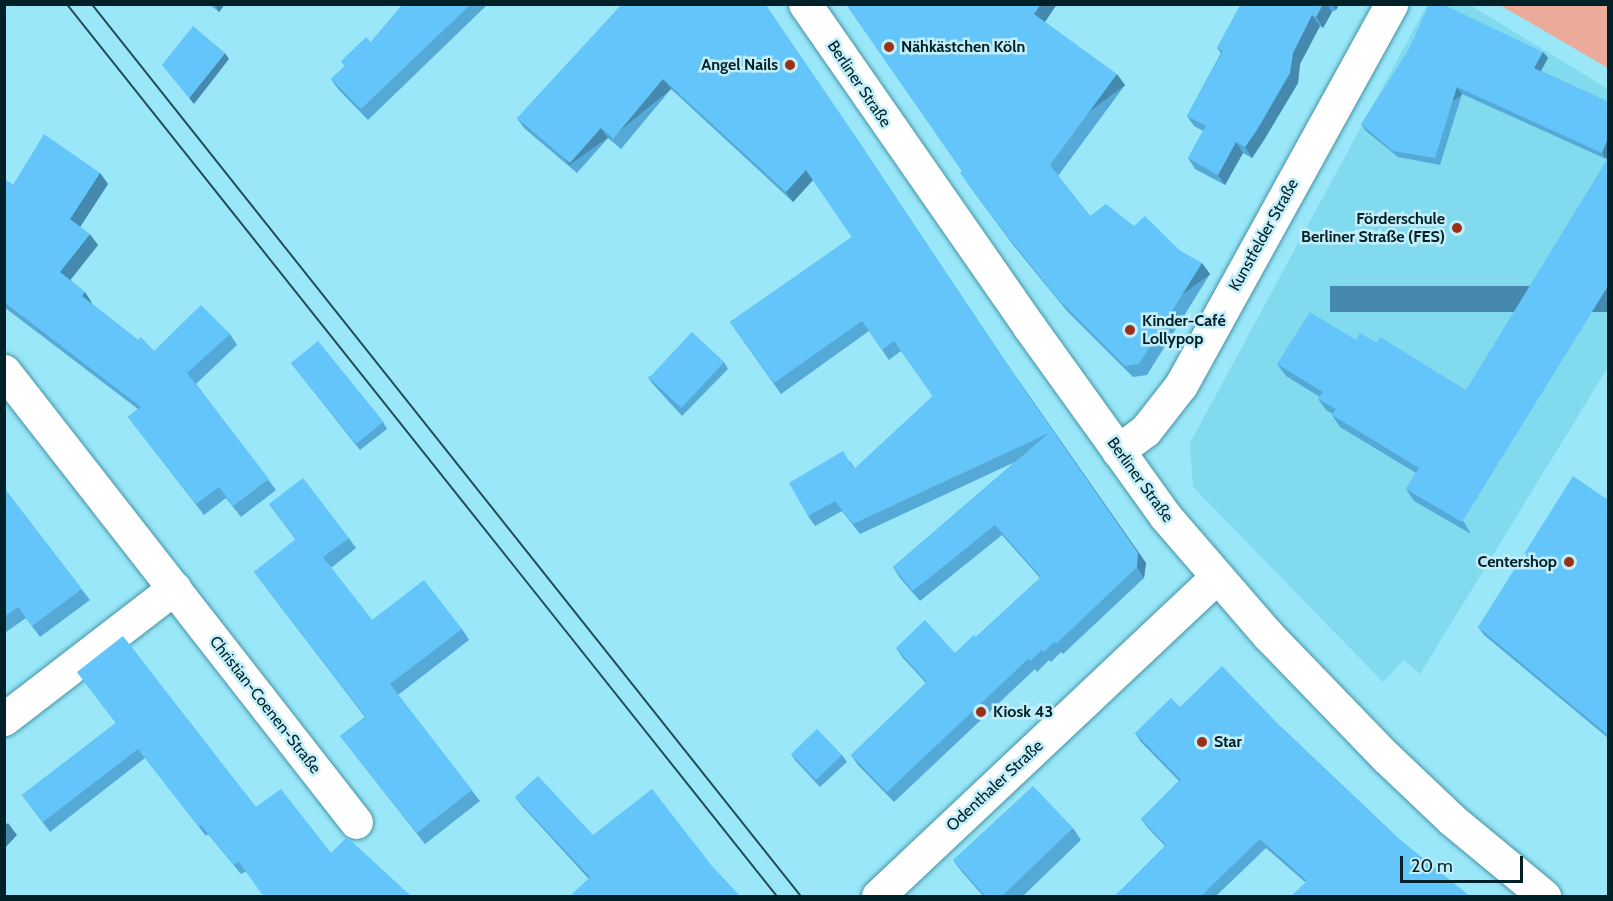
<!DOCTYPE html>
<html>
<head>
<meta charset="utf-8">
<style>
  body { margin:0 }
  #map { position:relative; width:1613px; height:901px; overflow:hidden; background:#99e7f9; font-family:Cabin,sans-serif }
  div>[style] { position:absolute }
  .built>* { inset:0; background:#82daef }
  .green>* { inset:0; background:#ebaa9a }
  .roads { filter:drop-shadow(0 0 2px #4593a5) drop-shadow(0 0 2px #4593a5) }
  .street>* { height:33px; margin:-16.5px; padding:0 16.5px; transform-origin:16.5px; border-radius:16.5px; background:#fff }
  .secondary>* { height:33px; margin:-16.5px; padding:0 16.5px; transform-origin:16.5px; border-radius:16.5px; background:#fff }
  .tram>* { height:1.5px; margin:-0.75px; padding:0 0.75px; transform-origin:0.75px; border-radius:0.75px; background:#224d57 }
  .wall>* { inset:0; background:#55a9d6 }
  .shaded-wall>* { inset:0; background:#458aae; transform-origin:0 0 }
  .building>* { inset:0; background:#63c5f9; transform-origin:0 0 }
  .dots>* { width:16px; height:16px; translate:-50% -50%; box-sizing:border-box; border:3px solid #c2eef9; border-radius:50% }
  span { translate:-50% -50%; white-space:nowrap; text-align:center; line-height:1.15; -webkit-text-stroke:5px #c2eef9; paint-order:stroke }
  .poi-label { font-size:16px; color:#002128; font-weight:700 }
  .left { translate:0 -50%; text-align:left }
  .right { translate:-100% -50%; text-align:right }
  .street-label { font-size:16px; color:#002128 }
  .frame { position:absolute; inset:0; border:6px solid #002128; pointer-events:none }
  .scale { position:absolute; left:1400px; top:856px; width:123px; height:27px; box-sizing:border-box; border:3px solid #002128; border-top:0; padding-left:8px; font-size:18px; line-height:21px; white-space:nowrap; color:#002128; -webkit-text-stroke:4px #c2eef9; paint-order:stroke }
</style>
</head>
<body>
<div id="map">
  <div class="built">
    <i style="clip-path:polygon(1427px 5px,1470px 5px,1608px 89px,1608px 367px,1420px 674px,1404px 660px,1383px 682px,1193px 487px,1190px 443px)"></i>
  </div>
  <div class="green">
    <i style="clip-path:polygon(1500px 5px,1608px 5px,1608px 68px)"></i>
  </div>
  <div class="roads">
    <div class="street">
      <i style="left:4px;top:371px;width:572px;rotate:52.03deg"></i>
      <i style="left:4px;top:719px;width:215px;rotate:-37.6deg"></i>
    </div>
    <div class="secondary">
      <i style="left:805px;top:4px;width:391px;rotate:55.2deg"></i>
      <i style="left:1028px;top:325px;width:236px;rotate:54.3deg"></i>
      <i style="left:1166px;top:517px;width:156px;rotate:49.2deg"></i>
      <i style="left:1268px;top:635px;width:170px;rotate:46deg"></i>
      <i style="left:1386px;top:757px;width:90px;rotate:43.6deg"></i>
      <i style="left:1451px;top:819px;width:121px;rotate:39.6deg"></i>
      <i style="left:1118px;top:451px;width:34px;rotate:-37deg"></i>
      <i style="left:1145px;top:431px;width:58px;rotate:-52deg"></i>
      <i style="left:1181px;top:385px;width:435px;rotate:-61.1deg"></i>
      <i style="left:878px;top:896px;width:465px;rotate:-43.3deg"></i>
    </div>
  </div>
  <div class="tram">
    <i style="left:67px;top:4px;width:1140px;rotate:51.48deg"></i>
    <i style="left:92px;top:4px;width:1139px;rotate:51.52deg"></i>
  </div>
  <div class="wall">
    <i style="clip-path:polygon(209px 4px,225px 4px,219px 12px)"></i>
    <i style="clip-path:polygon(403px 4px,488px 4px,368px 120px,338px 89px,331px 79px,345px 66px,341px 61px,371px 42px)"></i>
    <i style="clip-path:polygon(765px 4px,1018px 380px,1146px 563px,1144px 578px,1063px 654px,1061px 652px,1051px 662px,1049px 660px,1037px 672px,1035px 669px,894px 802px,858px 765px,851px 755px,926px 683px,903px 658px,896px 648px,955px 653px,976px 637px,1040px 578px,1002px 535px,920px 601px,900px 578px,893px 567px,1015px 462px,860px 534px,842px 511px,815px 526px,808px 516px,850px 461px,855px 469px,933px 396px,901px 351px,889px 360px,869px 331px,781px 394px,730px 322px,852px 237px,813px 180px,793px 202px,671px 89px,621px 149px,608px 138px,577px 173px,524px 128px,517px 118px)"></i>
    <i style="clip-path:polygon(846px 4px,1057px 4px,1045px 22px,1125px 85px,1058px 176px,1090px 216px,1134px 226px,1179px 250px,1210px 274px,1147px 375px,1133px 377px,1067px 311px,1014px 246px,968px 184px,962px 171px)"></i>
    <i style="clip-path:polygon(1241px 4px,1339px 4px,1336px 10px,1332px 12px,1323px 28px,1320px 26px,1300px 64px,1298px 83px,1264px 140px,1252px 158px,1243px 153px,1225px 185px,1195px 169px,1188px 158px,1203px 131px,1194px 126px,1187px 116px,1221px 53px,1217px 48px)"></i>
    <i style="clip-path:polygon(1543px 52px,1548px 58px,1541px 71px,1608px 102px,1606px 159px,1462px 94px,1440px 165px,1398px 157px,1366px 131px,1361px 124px)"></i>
    <i style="clip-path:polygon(100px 173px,108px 184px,80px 227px,98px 245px,70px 280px,85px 292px,92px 304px,138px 340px,154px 351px,230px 334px,237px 345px,196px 384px,276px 490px,241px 517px,226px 498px,204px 515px,128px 417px,138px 409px,4px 307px,4px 179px,13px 185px)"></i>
    <i style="clip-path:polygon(1356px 340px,1471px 534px,1414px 501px,1406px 489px,1416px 473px,1340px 427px,1332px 415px,1333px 414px,1327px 411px,1318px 399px,1320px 397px,1286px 376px,1277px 364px)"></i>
    <i style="clip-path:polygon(724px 362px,728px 369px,682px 416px,652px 383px,648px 377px)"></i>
    <i style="clip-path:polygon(291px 363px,383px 422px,387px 429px,360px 450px)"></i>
    <i style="clip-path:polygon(4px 488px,90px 600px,40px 637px,26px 618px,6px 632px,4px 630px)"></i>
    <i style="clip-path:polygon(1608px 500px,1608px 738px,1484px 635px,1478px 627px)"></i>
    <i style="clip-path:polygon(269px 504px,349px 538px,356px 548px,331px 568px,372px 620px,462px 629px,469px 640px,398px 695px,480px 801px,425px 844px,340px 736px,365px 717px,254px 572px,296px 540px)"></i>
    <i style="clip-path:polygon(77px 672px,256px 807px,331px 853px,412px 897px,245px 872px,241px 874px,208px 834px,206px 836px,145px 758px,50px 832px,22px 795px,116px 723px)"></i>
    <i style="clip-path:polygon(1180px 707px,1281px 727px,1398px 838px,1305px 882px,1266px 848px,1215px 897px,1114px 897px,1165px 846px,1147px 827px,1141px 819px,1179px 781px,1141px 742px,1135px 733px)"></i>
    <i style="clip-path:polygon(791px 754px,842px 755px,847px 762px,820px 787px,795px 760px)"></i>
    <i style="clip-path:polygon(515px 797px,593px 835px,712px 866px,588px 878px,522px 806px)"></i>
    <i style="clip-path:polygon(1073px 828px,1081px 840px,1022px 897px,984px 897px,962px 872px,953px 860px)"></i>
  </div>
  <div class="shaded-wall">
    <i style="clip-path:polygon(215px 4px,225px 4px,219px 12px,215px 5px)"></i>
    <i style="clip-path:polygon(1041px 4px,1057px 4px,1042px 26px,1034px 14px)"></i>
    <i style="clip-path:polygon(1323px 4px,1327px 4px,1332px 12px,1323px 28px,1316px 17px)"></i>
    <i style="clip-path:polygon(1332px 4px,1339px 4px,1336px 10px)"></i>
    <i style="clip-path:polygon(1312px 15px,1320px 26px,1300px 64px,1298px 83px,1264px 140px,1252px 158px,1245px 147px)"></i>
    <i style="clip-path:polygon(1543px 52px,1548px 58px,1539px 74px,1534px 68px)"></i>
    <i style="clip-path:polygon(225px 53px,229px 59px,194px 104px,189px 98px)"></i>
    <i style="left:1117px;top:74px;width:14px;height:113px;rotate:54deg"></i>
    <i style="left:663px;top:79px;width:13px;height:78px;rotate:51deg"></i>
    <i style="left:1457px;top:87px;width:9px;height:74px;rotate:54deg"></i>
    <i style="left:601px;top:128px;width:12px;height:47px;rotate:55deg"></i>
    <i style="clip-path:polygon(1608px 138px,1608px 155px,1606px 159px,1602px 153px)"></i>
    <i style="clip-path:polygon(1236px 142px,1243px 153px,1225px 185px,1218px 175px)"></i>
    <i style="clip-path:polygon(806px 170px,813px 180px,793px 202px,786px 192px)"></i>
    <i style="clip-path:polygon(100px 173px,108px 184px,78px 230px,70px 219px)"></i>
    <i style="clip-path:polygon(90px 234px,98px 245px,68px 283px,60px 272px)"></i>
    <i style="left:1202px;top:263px;width:14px;height:119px;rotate:54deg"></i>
    <i style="left:1608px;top:286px;width:26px;height:278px;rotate:90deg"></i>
    <i style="clip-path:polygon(85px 292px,92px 303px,90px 307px,82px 296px)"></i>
    <i style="clip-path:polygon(1011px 370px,1146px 563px,1144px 578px,1137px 567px)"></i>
    <i style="clip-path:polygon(8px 823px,17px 835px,4px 849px,4px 826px)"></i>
  </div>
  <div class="building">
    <i style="clip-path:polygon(403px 4px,471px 4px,361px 109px,331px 79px,345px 66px,341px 61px,366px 37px,371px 42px)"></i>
    <i style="clip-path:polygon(622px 4px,765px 4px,858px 140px,1011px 370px,1138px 553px,1137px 567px,1056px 644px,1054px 642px,1044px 652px,1042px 650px,1030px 661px,1028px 659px,887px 792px,851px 755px,927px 682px,896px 648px,925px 620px,955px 653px,974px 635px,976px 637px,1041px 577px,995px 525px,913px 591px,893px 567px,1049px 433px,853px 524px,835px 501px,808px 516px,789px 483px,843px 451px,854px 469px,933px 396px,894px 341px,882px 350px,862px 321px,774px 383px,730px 322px,852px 237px,806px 170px,786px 192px,663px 79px,613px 139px,601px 128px,570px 163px,517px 118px)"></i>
    <i style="clip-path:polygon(846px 4px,1041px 4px,1034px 14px,1117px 74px,1050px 165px,1090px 216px,1106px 204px,1134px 226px,1145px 216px,1179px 250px,1202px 263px,1139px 364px,1125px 366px,1059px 300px,1006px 234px,960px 173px,962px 171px)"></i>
    <i style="clip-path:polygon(1241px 4px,1323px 4px,1316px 17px,1312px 15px,1293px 53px,1290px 73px,1257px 130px,1245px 147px,1236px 142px,1218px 175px,1188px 158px,1206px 126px,1187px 116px,1223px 51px,1217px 48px)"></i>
    <i style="clip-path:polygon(1429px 4px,1442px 4px,1543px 52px,1534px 68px,1608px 102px,1608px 138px,1602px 153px,1457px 87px,1435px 158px,1393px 151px,1361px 124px,1409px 49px)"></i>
    <i style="clip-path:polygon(193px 26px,225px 53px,189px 98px,162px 65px)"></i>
    <i style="clip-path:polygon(44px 134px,100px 173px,70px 219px,90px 234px,60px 272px,85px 292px,82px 296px,138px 340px,141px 337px,154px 351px,201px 305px,230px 334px,187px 373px,269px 479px,233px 506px,219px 487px,196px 504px,128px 417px,141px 407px,4px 302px,4px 179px,13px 185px)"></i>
    <i style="clip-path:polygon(1608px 158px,1608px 286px,1462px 522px,1406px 489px,1419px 468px,1332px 415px,1336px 409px,1318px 399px,1323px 392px,1277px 364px,1310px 312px,1356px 340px,1360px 333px,1377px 343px,1380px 337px,1466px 390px)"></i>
    <i style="left:692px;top:332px;width:44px;height:63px;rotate:43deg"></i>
    <i style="left:318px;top:341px;width:104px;height:35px;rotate:51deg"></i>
    <i style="clip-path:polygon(1573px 476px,1608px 500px,1608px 735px,1478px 627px)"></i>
    <i style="clip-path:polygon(303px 478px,349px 538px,323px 557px,372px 620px,424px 580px,462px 629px,390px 684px,472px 790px,417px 833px,340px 736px,366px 717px,254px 572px,296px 539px,269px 504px)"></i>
    <i style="clip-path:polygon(4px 488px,82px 589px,32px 626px,18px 607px,4px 617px)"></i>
    <i style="clip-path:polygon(123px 636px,256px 807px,281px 789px,331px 853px,347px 837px,412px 897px,264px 897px,239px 862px,234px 865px,201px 825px,199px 827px,138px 749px,43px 822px,22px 795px,116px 723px,77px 672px)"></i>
    <i style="clip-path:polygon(1222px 666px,1281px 727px,1398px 838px,1471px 897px,1290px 897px,1307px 881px,1260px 839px,1200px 897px,1114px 897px,1166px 845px,1141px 819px,1181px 780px,1135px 733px,1171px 698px,1180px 707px)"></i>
    <i style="left:817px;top:729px;width:36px;height:36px;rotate:46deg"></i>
    <i style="clip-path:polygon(538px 776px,593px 835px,652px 789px,712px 866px,741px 897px,569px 897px,590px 877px,515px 797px)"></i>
    <i style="clip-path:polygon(1033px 786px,1073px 828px,1001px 897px,986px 897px,953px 860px)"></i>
  </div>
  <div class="dots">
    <i style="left:889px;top:47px;background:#993017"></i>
    <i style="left:790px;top:65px;background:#993017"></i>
    <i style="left:1457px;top:228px;background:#993017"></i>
    <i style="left:1130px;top:330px;background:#993017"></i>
    <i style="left:1569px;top:562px;background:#993017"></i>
    <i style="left:981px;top:712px;background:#993017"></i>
    <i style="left:1202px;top:742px;background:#993017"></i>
  </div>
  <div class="poi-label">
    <span class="left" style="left:901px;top:47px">Nähkästchen Köln</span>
    <span class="right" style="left:778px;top:65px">Angel Nails</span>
    <span class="right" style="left:1445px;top:228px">Förderschule<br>Berliner Straße (FES)</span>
    <span class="left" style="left:1142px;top:330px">Kinder-Café<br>Lollypop</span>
    <span class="right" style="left:1557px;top:562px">Centershop</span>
    <span class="left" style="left:993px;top:712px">Kiosk 43</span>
    <span class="left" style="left:1214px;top:742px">Star</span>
  </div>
  <div class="street-label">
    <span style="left:859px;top:84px;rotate:56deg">Berliner Straße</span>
    <span style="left:1264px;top:235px;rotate:-61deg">Kunstfelder Straße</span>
    <span style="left:1140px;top:480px;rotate:54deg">Berliner Straße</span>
    <span style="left:265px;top:705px;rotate:52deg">Christian-Coenen-Straße</span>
    <span style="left:995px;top:786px;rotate:-43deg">Odenthaler Straße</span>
  </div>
  <div class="frame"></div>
  <div class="scale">20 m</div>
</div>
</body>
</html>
